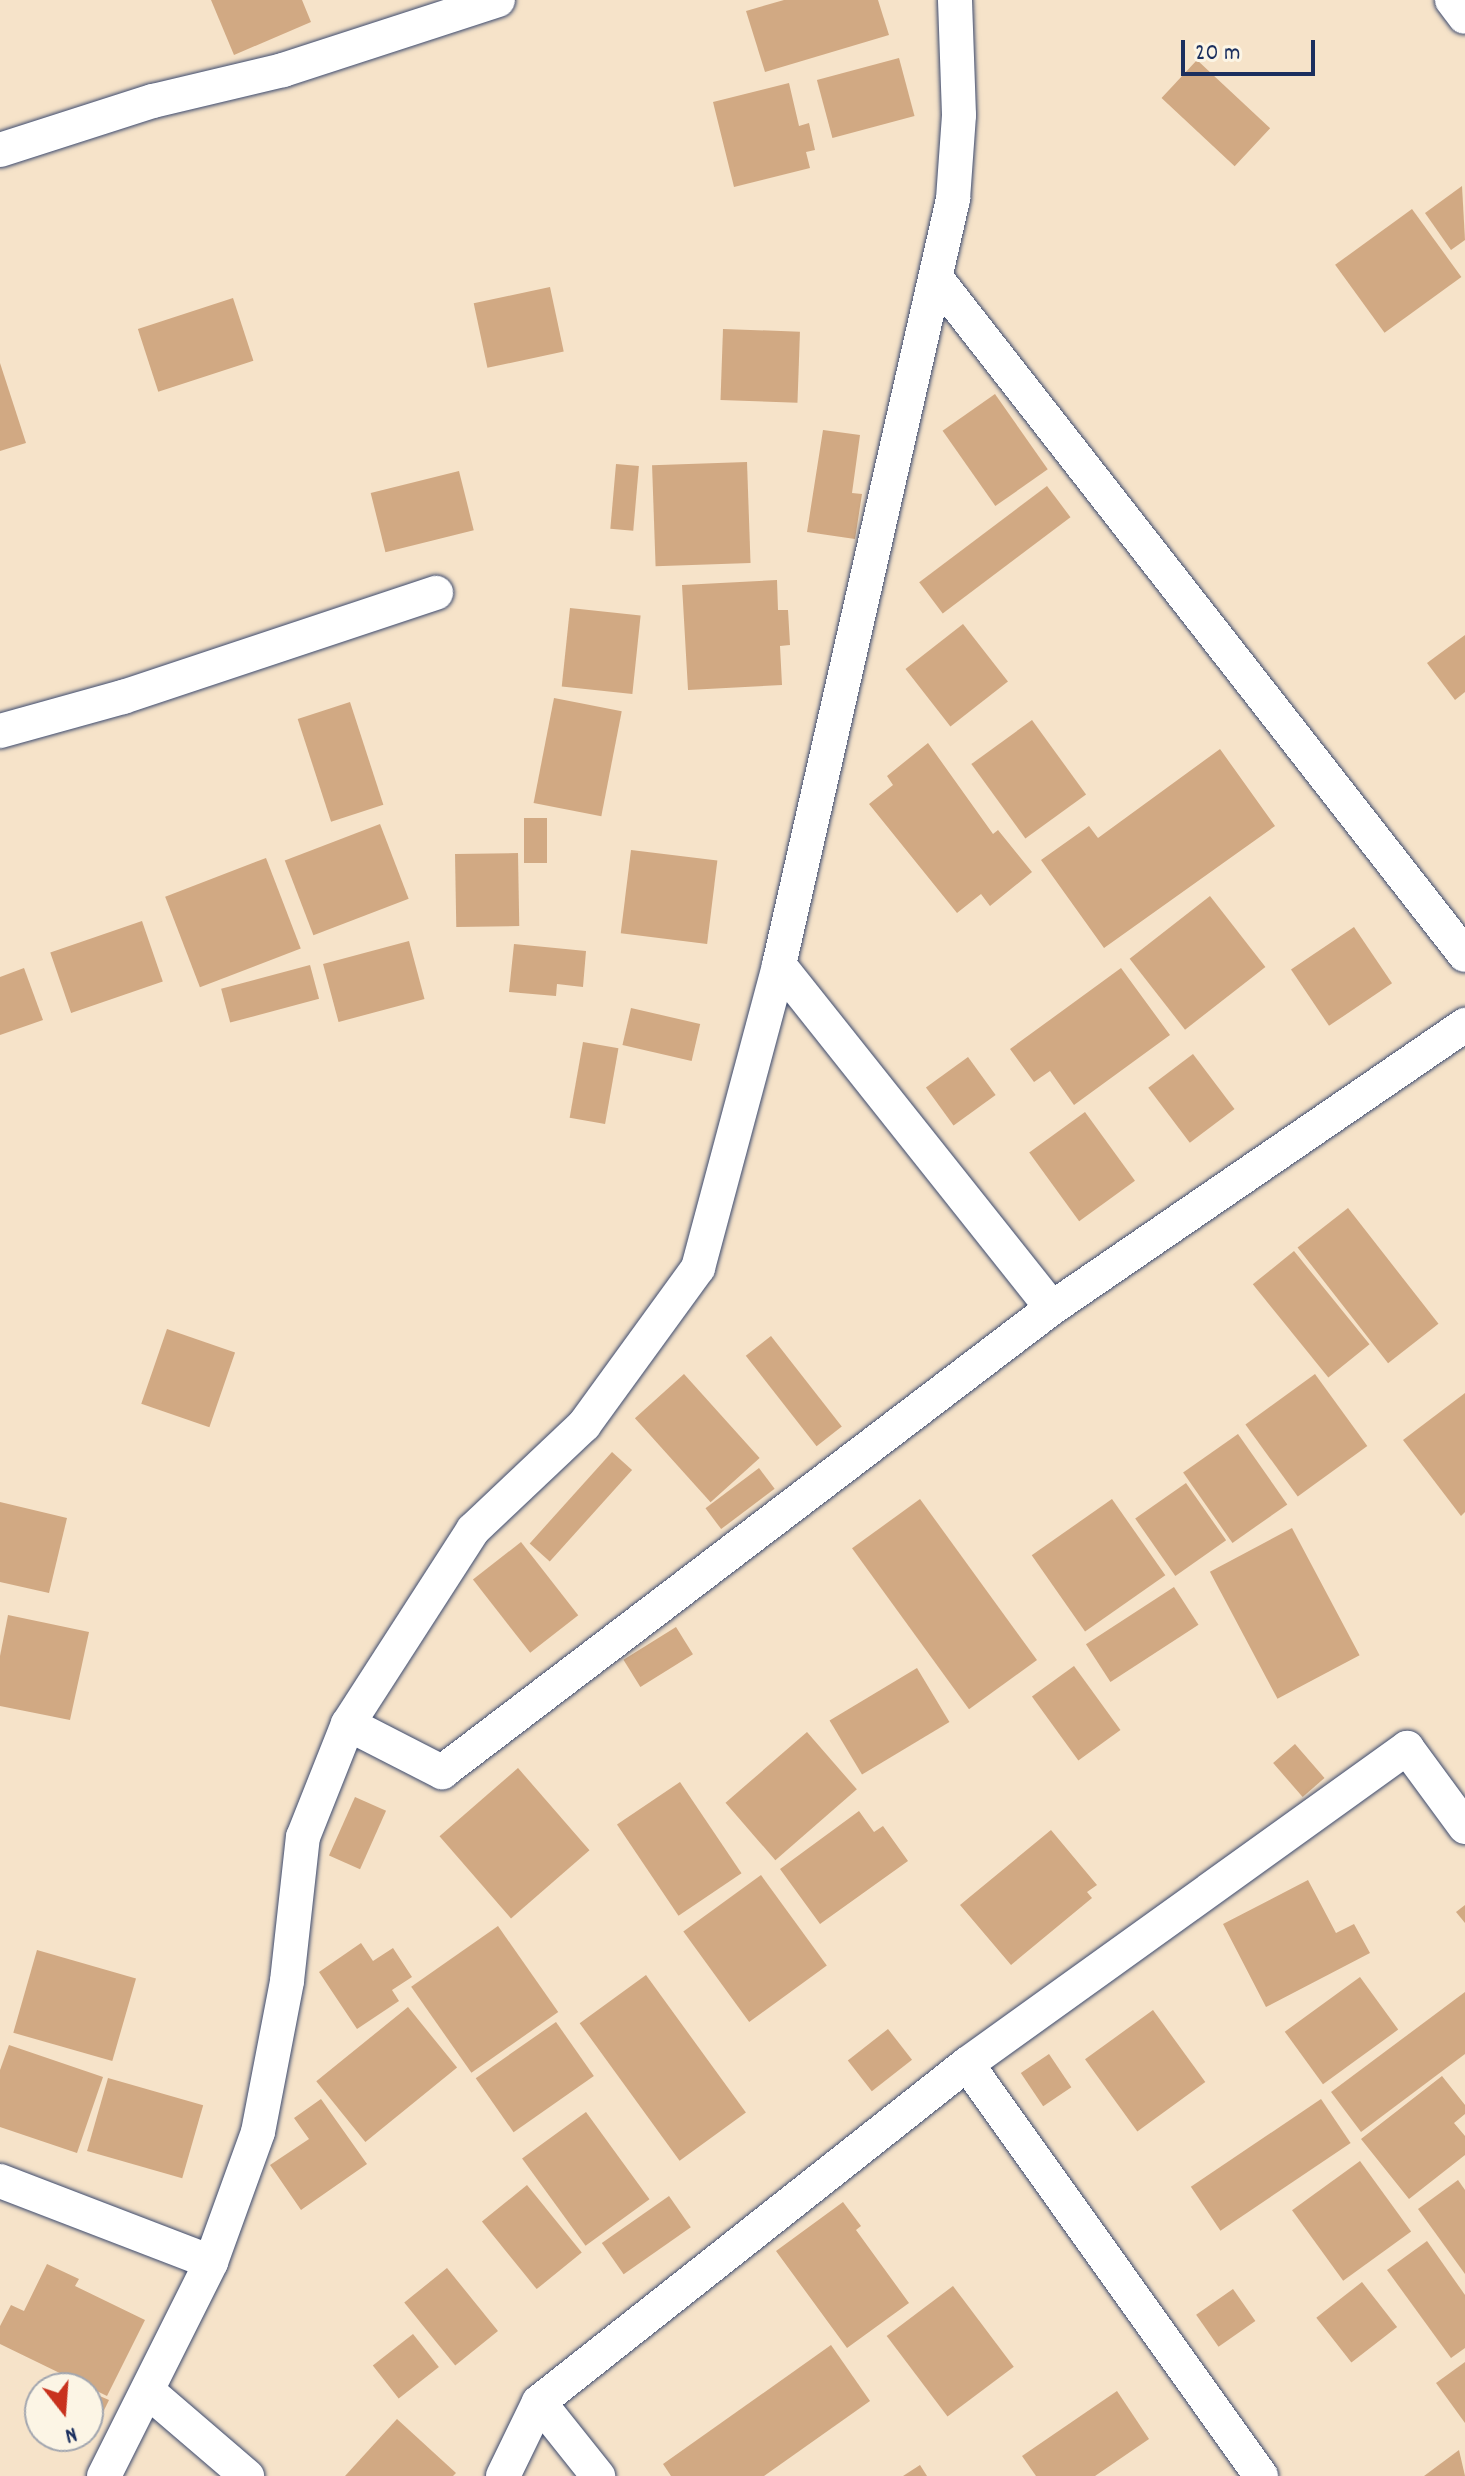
<!DOCTYPE html>
<html>
<head>
<meta charset="utf-8">
<style>
  body { margin:0 }
  #map { position:relative; width:1465px; height:2476px; overflow:hidden; background:#f6e3c9; font-family:Dekko,sans-serif }
  div>[style] { position:absolute }
  .building>* { inset:0; background:#d1a983; transform-origin:0 0 }
  .roads { filter:drop-shadow(0 0 2px #3c4a6e) drop-shadow(0 0 2px #3c4a6e) }
  .street>* { height:34px; margin:-17px; padding:0 17px; transform-origin:17px; border-radius:17px; background:#fff }
  span { translate:-50% -50%; white-space:nowrap; text-align:center; line-height:1.15; -webkit-text-stroke:7px #fcf5e5; paint-order:stroke }
  .north { position:absolute; left:24px; top:2372px; width:80px; height:80px; box-sizing:border-box; background:#fcf5e5; border:2px solid #a2a6af; border-radius:50%; rotate:163deg; font-size:22px; font-weight:700; line-height:32px; text-align:center; color:#1b2f5e }
  .north::after { content:''; display:block; margin:auto; width:28px; height:36px; background:#c8321e; clip-path:polygon(50% 0,100% 100%,50% 72%,0 100%) }
  .scale { position:absolute; left:1181px; top:40px; width:134px; height:36px; box-sizing:border-box; border:4px solid #1b2f5e; border-top:0; padding-left:10px; font-size:24px; line-height:28px; white-space:nowrap; color:#1b2f5e; -webkit-text-stroke:6px #fcf5e5; paint-order:stroke }
</style>
</head>
<body>
<div id="map">
  <div class="building">
    <i style="clip-path:polygon(211px 0,302px 0,311px 22px,234px 55px)"></i>
    <i style="clip-path:polygon(784px 0,878px 0,889px 35px,765px 72px,746px 11px)"></i>
    <i style="left:899px;top:58px;width:60px;height:85px;rotate:75deg"></i>
    <i style="left:1197px;top:60px;width:100px;height:52px;rotate:43deg"></i>
    <i style="clip-path:polygon(789px 83px,799px 126px,809px 123px,815px 150px,806px 152px,810px 168px,734px 187px,713px 102px)"></i>
    <i style="clip-path:polygon(1462px 186px,1465px 240px,1451px 250px,1425px 213px)"></i>
    <i style="left:1412px;top:209px;width:84px;height:95px;rotate:54deg"></i>
    <i style="left:550px;top:287px;width:66px;height:78px;rotate:78deg"></i>
    <i style="left:233px;top:298px;width:66px;height:100px;rotate:72deg"></i>
    <i style="left:723px;top:329px;width:77px;height:71px;rotate:2deg"></i>
    <i style="clip-path:polygon(0 363px,26px 443px,0 451px)"></i>
    <i style="left:995px;top:394px;width:92px;height:64px;rotate:55deg"></i>
    <i style="clip-path:polygon(823px 430px,860px 435px,852px 493px,862px 494px,855px 539px,807px 532px)"></i>
    <i style="left:747px;top:462px;width:101px;height:95px;rotate:88deg"></i>
    <i style="left:616px;top:464px;width:23px;height:65px;rotate:5deg"></i>
    <i style="left:459px;top:471px;width:61px;height:91px;rotate:76deg"></i>
    <i style="left:1047px;top:486px;width:39px;height:160px;rotate:53deg"></i>
    <i style="clip-path:polygon(777px 580px,778px 610px,788px 610px,790px 645px,780px 646px,782px 685px,688px 690px,682px 585px)"></i>
    <i style="left:570px;top:608px;width:71px;height:79px;rotate:6deg"></i>
    <i style="left:963px;top:624px;width:73px;height:73px;rotate:52deg"></i>
    <i style="clip-path:polygon(1465px 635px,1465px 692px,1455px 700px,1427px 663px)"></i>
    <i style="left:554px;top:698px;width:69px;height:107px;rotate:11deg"></i>
    <i style="left:350px;top:702px;width:108px;height:55px;rotate:72deg"></i>
    <i style="left:1032px;top:720px;width:92px;height:75px;rotate:54deg"></i>
    <i style="clip-path:polygon(928px 743px,993px 834px,998px 830px,1032px 872px,990px 906px,981px 894px,957px 913px,869px 804px,893px 785px,887px 776px)"></i>
    <i style="clip-path:polygon(1220px 749px,1275px 826px,1104px 948px,1041px 860px,1089px 826px,1098px 838px)"></i>
    <i style="left:524px;top:818px;width:23px;height:45px"></i>
    <i style="left:380px;top:824px;width:80px;height:102px;rotate:69deg"></i>
    <i style="left:631px;top:850px;width:87px;height:84px;rotate:7deg"></i>
    <i style="left:518px;top:853px;width:73px;height:63px;rotate:89deg"></i>
    <i style="left:266px;top:858px;width:97px;height:108px;rotate:69deg"></i>
    <i style="left:1210px;top:896px;width:90px;height:102px;rotate:52deg"></i>
    <i style="left:142px;top:921px;width:64px;height:97px;rotate:71deg"></i>
    <i style="left:1354px;top:927px;width:68px;height:76px;rotate:56deg"></i>
    <i style="left:409px;top:941px;width:60px;height:89px;rotate:75deg"></i>
    <i style="clip-path:polygon(514px 944px,586px 951px,583px 987px,557px 984px,556px 996px,509px 992px)"></i>
    <i style="left:310px;top:965px;width:35px;height:92px;rotate:75deg"></i>
    <i style="clip-path:polygon(24px 968px,43px 1020px,0 1035px,0 977px)"></i>
    <i style="clip-path:polygon(1121px 968px,1170px 1035px,1074px 1105px,1050px 1071px,1034px 1082px,1010px 1049px)"></i>
    <i style="left:631px;top:1008px;width:71px;height:38px;rotate:13deg"></i>
    <i style="left:583px;top:1042px;width:36px;height:77px;rotate:10deg"></i>
    <i style="left:1193px;top:1054px;width:69px;height:56px;rotate:53deg"></i>
    <i style="left:968px;top:1057px;width:47px;height:52px;rotate:54deg"></i>
    <i style="left:1085px;top:1112px;width:85px;height:69px;rotate:54deg"></i>
    <i style="left:1348px;top:1208px;width:147px;height:64px;rotate:52deg"></i>
    <i style="left:1294px;top:1251px;width:120px;height:53px;rotate:51deg"></i>
    <i style="left:167px;top:1329px;width:72px;height:79px;rotate:19deg"></i>
    <i style="left:771px;top:1336px;width:115px;height:32px;rotate:52deg"></i>
    <i style="left:684px;top:1374px;width:113px;height:66px;rotate:48deg"></i>
    <i style="left:1315px;top:1374px;width:89px;height:86px;rotate:54deg"></i>
    <i style="clip-path:polygon(1465px 1393px,1465px 1512px,1461px 1516px,1403px 1440px)"></i>
    <i style="left:1238px;top:1434px;width:86px;height:67px;rotate:55deg"></i>
    <i style="left:612px;top:1452px;width:27px;height:123px;rotate:42deg"></i>
    <i style="left:759px;top:1468px;width:26px;height:67px;rotate:53deg"></i>
    <i style="left:1186px;top:1483px;width:70px;height:62px;rotate:55deg"></i>
    <i style="left:920px;top:1499px;width:199px;height:84px;rotate:54deg"></i>
    <i style="left:1112px;top:1499px;width:93px;height:98px;rotate:55deg"></i>
    <i style="clip-path:polygon(0 1502px,67px 1518px,49px 1593px,0 1582px)"></i>
    <i style="left:1292px;top:1528px;width:144px;height:93px;rotate:62deg"></i>
    <i style="left:521px;top:1542px;width:93px;height:61px;rotate:52deg"></i>
    <i style="left:1174px;top:1587px;width:45px;height:105px;rotate:57deg"></i>
    <i style="clip-path:polygon(8px 1615px,89px 1632px,70px 1720px,0 1706px,0 1656px)"></i>
    <i style="left:676px;top:1627px;width:32px;height:62px;rotate:58deg"></i>
    <i style="left:1074px;top:1666px;width:79px;height:52px;rotate:54deg"></i>
    <i style="left:917px;top:1668px;width:63px;height:102px;rotate:59deg"></i>
    <i style="left:807px;top:1732px;width:76px;height:108px;rotate:49deg"></i>
    <i style="left:1295px;top:1744px;width:45px;height:29px;rotate:49deg"></i>
    <i style="left:518px;top:1768px;width:109px;height:104px;rotate:49deg"></i>
    <i style="left:680px;top:1782px;width:110px;height:76px;rotate:56deg"></i>
    <i style="left:355px;top:1797px;width:34px;height:64px;rotate:24deg"></i>
    <i style="clip-path:polygon(859px 1811px,874px 1832px,883px 1826px,908px 1861px,820px 1924px,780px 1869px)"></i>
    <i style="clip-path:polygon(1051px 1830px,1097px 1885px,1087px 1892px,1092px 1898px,1011px 1965px,960px 1905px)"></i>
    <i style="left:761px;top:1875px;width:112px;height:96px;rotate:54deg"></i>
    <i style="clip-path:polygon(1308px 1880px,1336px 1933px,1354px 1924px,1370px 1953px,1266px 2007px,1223px 1924px)"></i>
    <i style="clip-path:polygon(1465px 1905px,1465px 1923px,1456px 1912px)"></i>
    <i style="left:498px;top:1926px;width:105px;height:106px;rotate:55deg"></i>
    <i style="clip-path:polygon(361px 1943px,373px 1961px,393px 1948px,412px 1977px,392px 1990px,399px 2001px,357px 2029px,319px 1972px)"></i>
    <i style="left:37px;top:1950px;width:103px;height:86px;rotate:16deg"></i>
    <i style="left:646px;top:1975px;width:170px;height:82px;rotate:54deg"></i>
    <i style="left:1360px;top:1977px;width:65px;height:93px;rotate:54deg"></i>
    <i style="clip-path:polygon(1465px 1992px,1465px 2054px,1361px 2132px,1331px 2092px)"></i>
    <i style="left:408px;top:2007px;width:78px;height:118px;rotate:51deg"></i>
    <i style="left:1153px;top:2010px;width:89px;height:84px;rotate:54deg"></i>
    <i style="left:556px;top:2022px;width:66px;height:98px;rotate:55deg"></i>
    <i style="left:888px;top:2029px;width:39px;height:51px;rotate:52deg"></i>
    <i style="clip-path:polygon(9px 2045px,103px 2077px,77px 2153px,0 2127px,0 2070px)"></i>
    <i style="left:1049px;top:2054px;width:40px;height:34px;rotate:56deg"></i>
    <i style="clip-path:polygon(1442px 2076px,1465px 2105px,1465px 2114px,1454px 2123px,1465px 2136px,1465px 2155px,1409px 2199px,1361px 2139px)"></i>
    <i style="left:108px;top:2078px;width:99px;height:76px;rotate:16deg"></i>
    <i style="clip-path:polygon(321px 2099px,367px 2164px,301px 2210px,270px 2165px,309px 2139px,294px 2118px)"></i>
    <i style="left:1321px;top:2099px;width:53px;height:157px;rotate:56deg"></i>
    <i style="left:586px;top:2112px;width:108px;height:79px;rotate:54deg"></i>
    <i style="left:1360px;top:2161px;width:87px;height:84px;rotate:54deg"></i>
    <i style="clip-path:polygon(1458px 2180px,1465px 2190px,1465px 2274px,1418px 2209px)"></i>
    <i style="left:527px;top:2185px;width:87px;height:58px;rotate:51deg"></i>
    <i style="left:669px;top:2196px;width:38px;height:82px;rotate:55deg"></i>
    <i style="clip-path:polygon(843px 2202px,861px 2226px,856px 2230px,909px 2303px,847px 2348px,776px 2251px)"></i>
    <i style="clip-path:polygon(1427px 2241px,1465px 2295px,1465px 2348px,1451px 2358px,1387px 2270px)"></i>
    <i style="clip-path:polygon(47px 2264px,79px 2279px,75px 2286px,145px 2320px,107px 2396px,0 2344px,0 2326px,11px 2305px,24px 2311px)"></i>
    <i style="left:447px;top:2268px;width:81px;height:55px;rotate:51deg"></i>
    <i style="left:1362px;top:2282px;width:57px;height:58px;rotate:52deg"></i>
    <i style="left:953px;top:2286px;width:101px;height:83px;rotate:53deg"></i>
    <i style="left:1233px;top:2289px;width:39px;height:45px;rotate:55deg"></i>
    <i style="left:413px;top:2334px;width:42px;height:51px;rotate:52deg"></i>
    <i style="clip-path:polygon(831px 2345px,870px 2401px,764px 2476px,671px 2476px,663px 2464px)"></i>
    <i style="clip-path:polygon(1465px 2362px,1465px 2423px,1436px 2383px)"></i>
    <i style="clip-path:polygon(66px 2380px,83px 2388px,62px 2388px)"></i>
    <i style="clip-path:polygon(88px 2391px,109px 2400px,95px 2429px,88px 2426px)"></i>
    <i style="clip-path:polygon(1117px 2391px,1149px 2439px,1095px 2476px,1036px 2476px,1022px 2456px)"></i>
    <i style="clip-path:polygon(397px 2419px,456px 2473px,453px 2476px,345px 2476px)"></i>
    <i style="clip-path:polygon(1459px 2450px,1465px 2476px,1424px 2476px)"></i>
    <i style="clip-path:polygon(920px 2465px,927px 2476px,903px 2476px)"></i>
  </div>
  <div class="roads">
    <div class="street">
      <i style="left:1452px;top:0;width:21px;rotate:53deg"></i>
      <i style="left:0;top:150px;width:161px;rotate:-17.8deg"></i>
      <i style="left:153px;top:101px;width:134px;rotate:-13.4deg"></i>
      <i style="left:283px;top:70px;width:226px;rotate:-18deg"></i>
      <i style="left:936px;top:278px;width:859px;rotate:52deg"></i>
      <i style="left:0;top:731px;width:128px;rotate:-15.5deg"></i>
      <i style="left:123px;top:697px;width:330px;rotate:-18.4deg"></i>
      <i style="left:779px;top:965px;width:438px;rotate:51.5deg"></i>
      <i style="left:348px;top:1724px;width:106px;rotate:27.1deg"></i>
      <i style="left:442px;top:1772px;width:766px;rotate:-37.26deg"></i>
      <i style="left:1052px;top:1308px;width:501px;rotate:-34.42deg"></i>
      <i style="left:967px;top:2064px;width:506px;rotate:54.49deg"></i>
      <i style="left:0;top:2181px;width:226px;rotate:21deg"></i>
      <i style="left:150px;top:2393px;width:128px;rotate:40.6deg"></i>
      <i style="left:539px;top:2402px;width:95px;rotate:51.4deg"></i>
      <i style="left:104px;top:2476px;width:239px;rotate:-63.4deg"></i>
      <i style="left:211px;top:2262px;width:138px;rotate:-70.1deg"></i>
      <i style="left:258px;top:2132px;width:154px;rotate:-79.1deg"></i>
      <i style="left:287px;top:1981px;width:145px;rotate:-83.7deg"></i>
      <i style="left:303px;top:1837px;width:122px;rotate:-68.3deg"></i>
      <i style="left:348px;top:1724px;width:231px;rotate:-57.2deg"></i>
      <i style="left:473px;top:1530px;width:153px;rotate:-43.4deg"></i>
      <i style="left:584px;top:1425px;width:194px;rotate:-54deg"></i>
      <i style="left:698px;top:1268px;width:314px;rotate:-75deg"></i>
      <i style="left:779px;top:965px;width:786px;rotate:-77.2deg"></i>
      <i style="left:953px;top:199px;width:84px;rotate:-85.9deg"></i>
      <i style="left:959px;top:115px;width:115px;rotate:-92deg"></i>
      <i style="left:503px;top:2476px;width:82px;rotate:-64.1deg"></i>
      <i style="left:539px;top:2402px;width:545px;rotate:-38.3deg"></i>
      <i style="left:967px;top:2064px;width:542px;rotate:-35.69deg"></i>
      <i style="left:1407px;top:1748px;width:98px;rotate:53.7deg"></i>
    </div>
  </div>
  <div class="north">N</div>
  <div class="scale">20 m</div>
</div>
</body>
</html>
